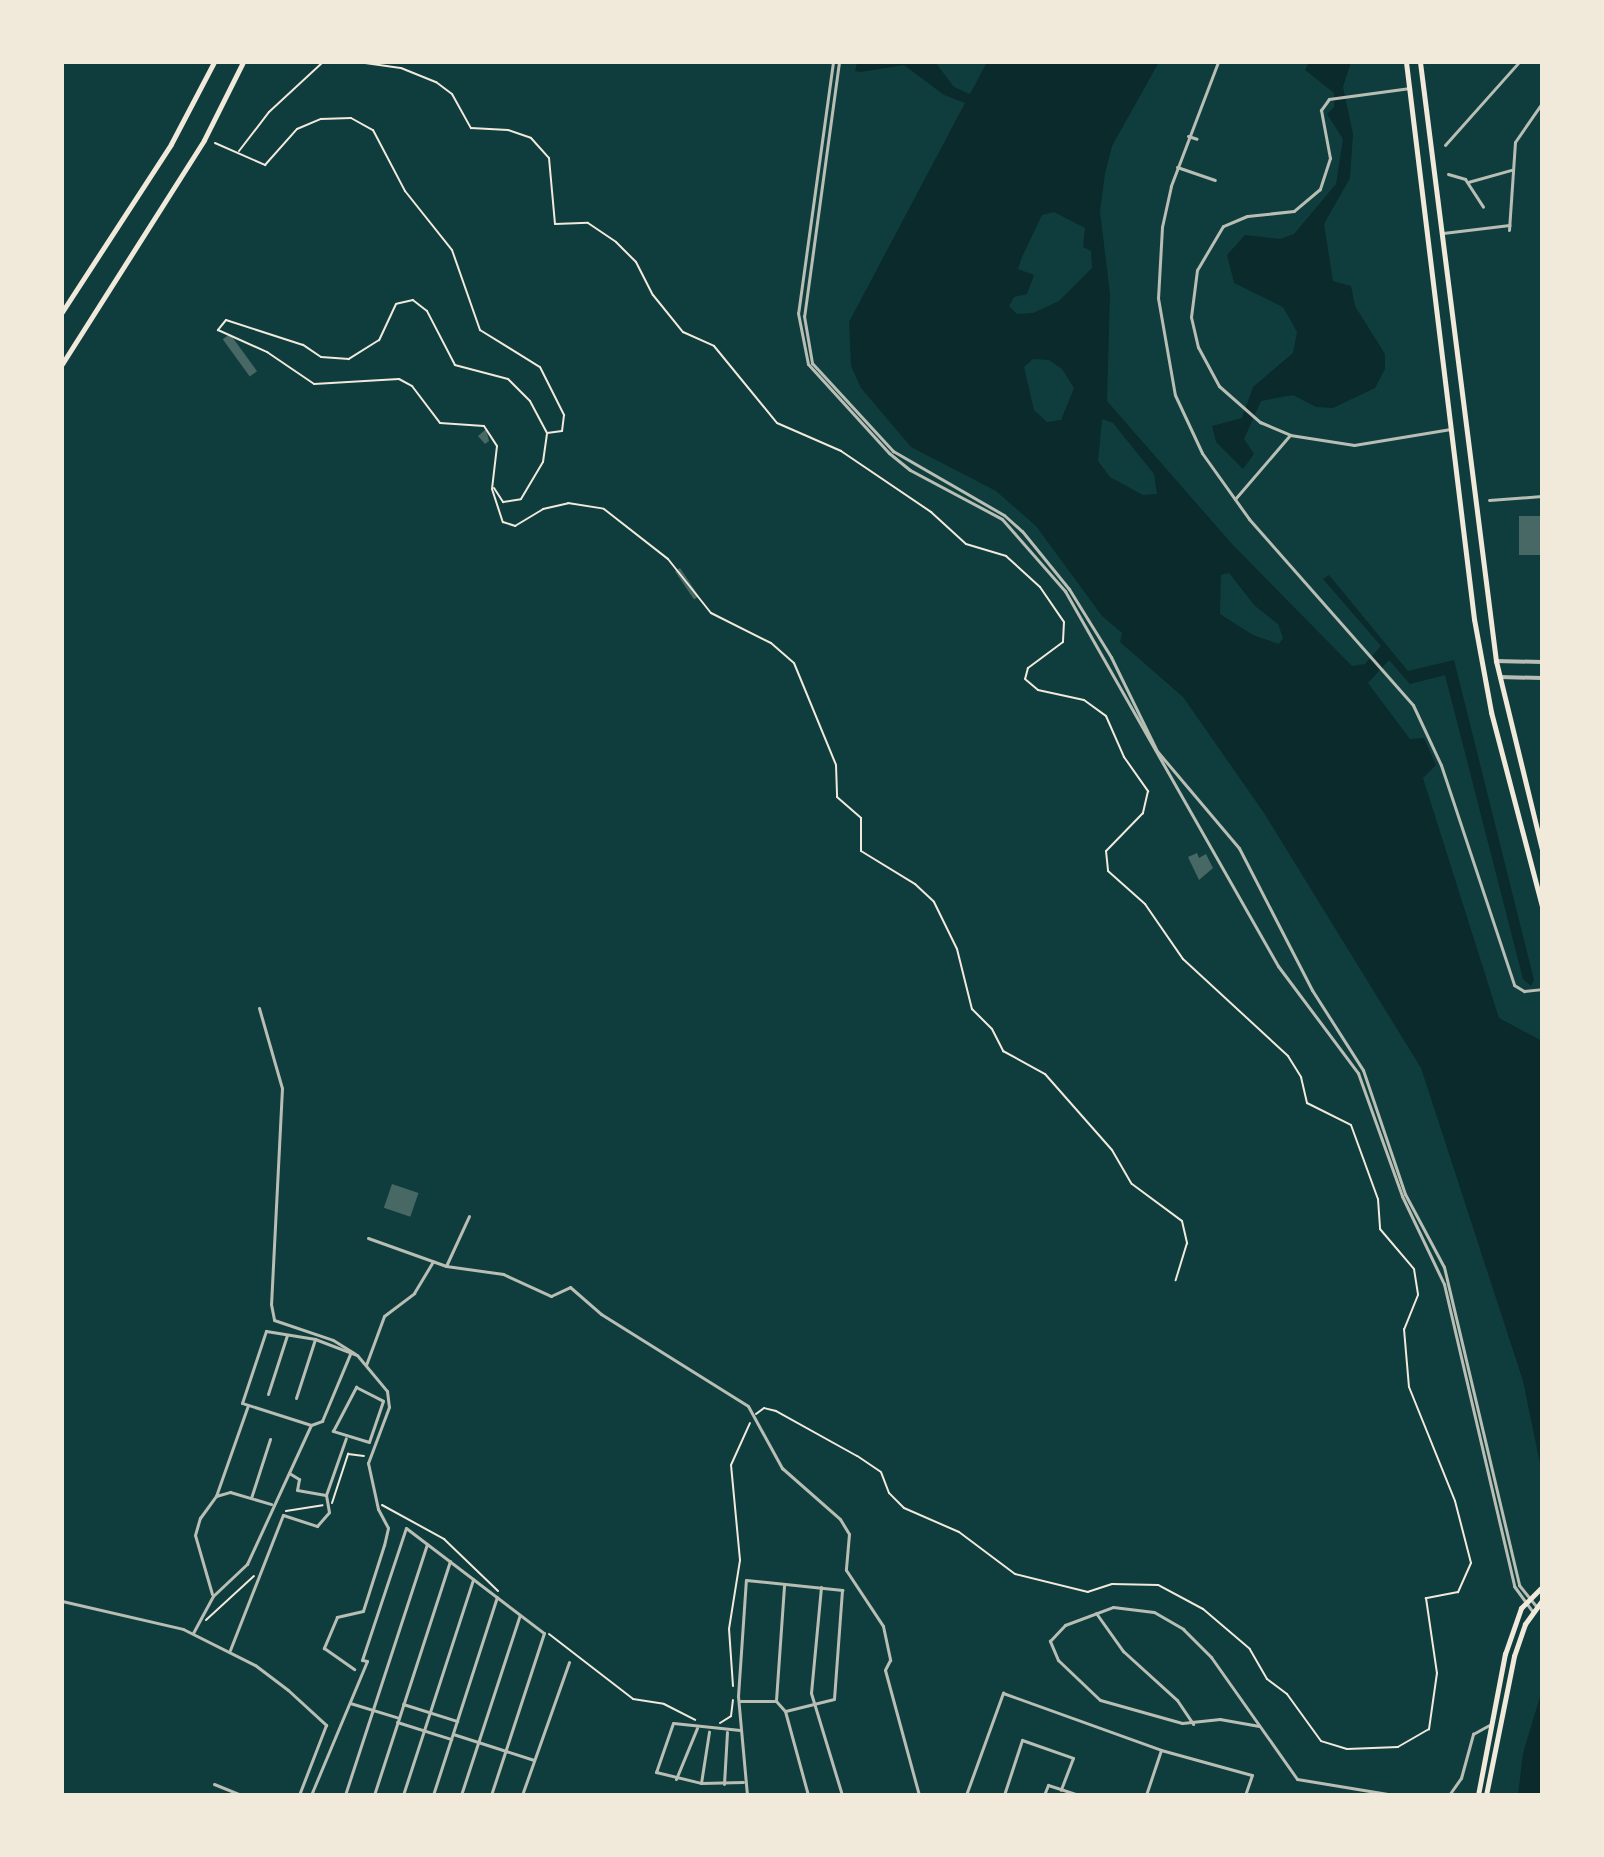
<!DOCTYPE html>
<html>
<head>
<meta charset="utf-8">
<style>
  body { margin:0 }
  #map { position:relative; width:1604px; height:1857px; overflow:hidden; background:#0f3d3e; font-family:Manrope,sans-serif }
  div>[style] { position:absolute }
  .water>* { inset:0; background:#0a2a2b }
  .building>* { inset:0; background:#486865; transform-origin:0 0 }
  .path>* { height:2px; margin:-1px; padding:0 1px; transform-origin:1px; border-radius:1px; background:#f1e9da }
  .minor>* { height:3px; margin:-1.5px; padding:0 1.5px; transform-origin:1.5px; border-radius:1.5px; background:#b8beb3 }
  .tertiary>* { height:4px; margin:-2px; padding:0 2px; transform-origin:2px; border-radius:2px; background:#b8beb3 }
  .primary>* { height:5px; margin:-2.5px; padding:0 2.5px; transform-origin:2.5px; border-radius:2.5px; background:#f1e9da }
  span { translate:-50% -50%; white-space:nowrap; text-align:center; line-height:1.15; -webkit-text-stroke:6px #f1e9da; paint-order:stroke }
  .frame { position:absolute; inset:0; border:64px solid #f1e9da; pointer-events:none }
</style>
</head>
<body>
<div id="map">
  <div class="water">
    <i style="clip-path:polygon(evenodd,935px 62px,954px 87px,970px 94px,987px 62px,1159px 62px,1112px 146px,1105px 174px,1100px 211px,1110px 294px,1107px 401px,1232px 544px,1352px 666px,1365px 664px,1381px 646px,1323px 579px,1329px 575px,1408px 671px,1454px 660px,1534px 980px,1531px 986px,1523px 979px,1445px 675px,1410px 684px,1389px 660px,1368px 683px,1410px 739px,1424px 738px,1436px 765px,1423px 778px,1499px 1018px,1542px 1041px,1542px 1473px,1523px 1381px,1421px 1068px,1264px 813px,1183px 697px,1120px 642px,1122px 633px,1102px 616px,1036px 526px,996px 491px,911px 447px,861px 388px,851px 366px,849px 322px,965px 103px,944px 95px,904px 65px,861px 72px,855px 71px,857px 63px,935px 62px,1054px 212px,1085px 228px,1083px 247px,1091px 251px,1092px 268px,1059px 301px,1033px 313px,1017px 314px,1009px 306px,1014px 297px,1027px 294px,1034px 275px,1018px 269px,1022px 257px,1042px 215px,1054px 212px,935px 62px,1033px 359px,1049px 360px,1062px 369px,1074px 388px,1061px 420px,1047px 422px,1034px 410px,1024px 367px,1033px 359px,935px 62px,1102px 419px,1113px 423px,1154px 474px,1157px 494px,1143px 495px,1110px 477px,1098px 461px,1102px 419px,935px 62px,1229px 573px,1255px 606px,1278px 624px,1283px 638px,1279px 644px,1253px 635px,1220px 614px,1221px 575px,1229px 573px)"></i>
    <i style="clip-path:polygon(1309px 62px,1351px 62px,1343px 87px,1353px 134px,1350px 178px,1324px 224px,1333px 281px,1351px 286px,1355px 306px,1385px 354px,1385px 369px,1375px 388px,1333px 408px,1316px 407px,1293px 395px,1261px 401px,1244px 439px,1254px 454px,1243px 469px,1216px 442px,1212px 426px,1242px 418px,1253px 387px,1293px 353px,1297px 332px,1283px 307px,1234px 283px,1227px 255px,1245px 235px,1280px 239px,1294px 234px,1336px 184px,1343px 139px,1327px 114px,1334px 107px,1334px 93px,1305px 70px)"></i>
    <i style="clip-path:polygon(1542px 1690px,1542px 1795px,1518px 1795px,1523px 1753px)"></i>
  </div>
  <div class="building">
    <i style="left:230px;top:334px;width:46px;height:9px;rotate:54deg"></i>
    <i style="clip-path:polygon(486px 429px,489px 441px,485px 444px,478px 436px)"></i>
    <i style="left:1542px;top:516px;width:39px;height:23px;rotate:90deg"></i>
    <i style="left:680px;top:568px;width:34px;height:6px;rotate:56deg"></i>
    <i style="clip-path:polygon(1197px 853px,1199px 858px,1206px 854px,1213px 868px,1199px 880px,1188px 857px)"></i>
    <i style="left:392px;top:1184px;width:28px;height:25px;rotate:19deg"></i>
  </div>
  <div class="path">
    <i style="left:358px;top:62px;width:43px;rotate:7.9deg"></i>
    <i style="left:401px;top:68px;width:38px;rotate:22deg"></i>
    <i style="left:436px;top:82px;width:20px;rotate:37deg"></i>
    <i style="left:452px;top:94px;width:39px;rotate:61deg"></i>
    <i style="left:471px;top:128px;width:37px;rotate:3deg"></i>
    <i style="left:508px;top:130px;width:24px;rotate:19deg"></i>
    <i style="left:531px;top:138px;width:27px;rotate:48deg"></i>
    <i style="left:549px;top:158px;width:66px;rotate:84.8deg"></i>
    <i style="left:555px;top:224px;width:33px;rotate:-2deg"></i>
    <i style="left:588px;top:223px;width:34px;rotate:34deg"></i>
    <i style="left:616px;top:242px;width:28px;rotate:45deg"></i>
    <i style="left:636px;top:262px;width:37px;rotate:63deg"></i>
    <i style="left:653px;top:295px;width:48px;rotate:51deg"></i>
    <i style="left:683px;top:332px;width:34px;rotate:24deg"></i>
    <i style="left:714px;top:346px;width:99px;rotate:50.7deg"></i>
    <i style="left:777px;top:423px;width:70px;rotate:23.6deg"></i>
    <i style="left:841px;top:451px;width:109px;rotate:34.1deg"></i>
    <i style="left:931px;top:512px;width:47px;rotate:42.4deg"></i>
    <i style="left:966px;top:544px;width:42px;rotate:16.7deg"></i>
    <i style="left:1006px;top:556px;width:46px;rotate:42.4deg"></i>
    <i style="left:1040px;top:587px;width:42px;rotate:55.6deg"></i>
    <i style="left:1064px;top:622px;width:20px;rotate:93deg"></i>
    <i style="left:1063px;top:642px;width:44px;rotate:143.4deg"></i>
    <i style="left:1028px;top:668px;width:11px;rotate:105deg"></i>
    <i style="left:1025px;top:679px;width:17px;rotate:40deg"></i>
    <i style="left:1038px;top:690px;width:47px;rotate:12.3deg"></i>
    <i style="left:1084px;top:700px;width:27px;rotate:36deg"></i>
    <i style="left:1106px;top:716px;width:45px;rotate:66.3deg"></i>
    <i style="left:1124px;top:757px;width:42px;rotate:54.8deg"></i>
    <i style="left:1148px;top:791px;width:23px;rotate:103deg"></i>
    <i style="left:1143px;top:813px;width:53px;rotate:134.2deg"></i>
    <i style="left:1106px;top:851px;width:20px;rotate:84deg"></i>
    <i style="left:1108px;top:871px;width:50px;rotate:41.7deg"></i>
    <i style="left:1145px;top:904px;width:67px;rotate:55.4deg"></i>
    <i style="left:1183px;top:959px;width:143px;rotate:42.7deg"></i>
    <i style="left:1288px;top:1056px;width:25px;rotate:58deg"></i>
    <i style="left:1301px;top:1077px;width:27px;rotate:77deg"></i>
    <i style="left:1307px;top:1103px;width:49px;rotate:26.6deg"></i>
    <i style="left:1351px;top:1125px;width:79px;rotate:70deg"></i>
    <i style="left:1378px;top:1199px;width:30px;rotate:86deg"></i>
    <i style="left:1380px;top:1229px;width:52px;rotate:49.6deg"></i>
    <i style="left:1414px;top:1269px;width:26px;rotate:81deg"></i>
    <i style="left:1418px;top:1295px;width:37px;rotate:112deg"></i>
    <i style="left:1404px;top:1329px;width:58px;rotate:85.1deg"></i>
    <i style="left:1409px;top:1387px;width:123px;rotate:68deg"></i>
    <i style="left:1455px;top:1501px;width:64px;rotate:75.5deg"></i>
    <i style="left:1471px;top:1563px;width:32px;rotate:114deg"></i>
    <i style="left:1458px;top:1592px;width:33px;rotate:169deg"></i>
    <i style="left:1426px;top:1598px;width:76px;rotate:81.7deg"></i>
    <i style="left:1437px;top:1673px;width:57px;rotate:98.1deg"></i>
    <i style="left:1429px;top:1729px;width:36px;rotate:150deg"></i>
    <i style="left:1398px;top:1747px;width:51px;rotate:177.8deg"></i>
    <i style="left:1347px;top:1749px;width:27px;rotate:-163deg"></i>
    <i style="left:1321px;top:1741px;width:58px;rotate:-125.9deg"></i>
    <i style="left:1287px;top:1694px;width:25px;rotate:-143deg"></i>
    <i style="left:1267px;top:1679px;width:34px;rotate:-120deg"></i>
    <i style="left:1250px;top:1649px;width:62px;rotate:-139.6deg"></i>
    <i style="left:1203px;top:1609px;width:51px;rotate:-151.9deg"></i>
    <i style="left:1158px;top:1585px;width:46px;rotate:-178.8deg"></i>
    <i style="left:1112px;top:1584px;width:25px;rotate:162deg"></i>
    <i style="left:1088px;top:1592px;width:75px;rotate:-166.1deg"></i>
    <i style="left:1015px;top:1574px;width:70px;rotate:-143.1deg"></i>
    <i style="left:959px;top:1532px;width:60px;rotate:-156.4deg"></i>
    <i style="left:904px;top:1508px;width:21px;rotate:-135deg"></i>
    <i style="left:889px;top:1493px;width:22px;rotate:-111deg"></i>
    <i style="left:881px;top:1472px;width:29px;rotate:-146deg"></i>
    <i style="left:857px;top:1456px;width:93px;rotate:-150.9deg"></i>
    <i style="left:776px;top:1411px;width:12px;rotate:-166deg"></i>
    <i style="left:764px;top:1408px;width:10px;rotate:143deg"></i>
    <i style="left:215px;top:143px;width:55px;rotate:23.7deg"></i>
    <i style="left:265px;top:165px;width:48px;rotate:-48.4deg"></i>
    <i style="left:297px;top:129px;width:26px;rotate:-23deg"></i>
    <i style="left:321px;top:119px;width:30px;rotate:-2deg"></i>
    <i style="left:351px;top:118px;width:25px;rotate:29deg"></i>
    <i style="left:373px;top:130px;width:69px;rotate:62.3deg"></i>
    <i style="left:405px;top:191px;width:75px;rotate:51.5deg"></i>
    <i style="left:452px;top:250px;width:85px;rotate:70.7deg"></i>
    <i style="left:480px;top:330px;width:70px;rotate:31.7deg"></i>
    <i style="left:540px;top:367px;width:54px;rotate:63.4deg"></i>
    <i style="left:564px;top:415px;width:16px;rotate:97deg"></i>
    <i style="left:562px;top:431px;width:15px;rotate:172deg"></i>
    <i style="left:547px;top:433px;width:36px;rotate:-118deg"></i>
    <i style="left:530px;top:401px;width:31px;rotate:-135deg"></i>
    <i style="left:508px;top:379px;width:55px;rotate:-165.2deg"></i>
    <i style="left:455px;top:365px;width:61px;rotate:-117.4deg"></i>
    <i style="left:427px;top:311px;width:18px;rotate:-142deg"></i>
    <i style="left:413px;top:300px;width:17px;rotate:167deg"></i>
    <i style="left:396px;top:304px;width:40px;rotate:115deg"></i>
    <i style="left:379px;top:340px;width:36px;rotate:148deg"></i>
    <i style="left:349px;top:359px;width:28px;rotate:-176deg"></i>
    <i style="left:321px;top:357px;width:22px;rotate:-146deg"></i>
    <i style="left:303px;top:345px;width:81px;rotate:-162deg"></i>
    <i style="left:226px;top:320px;width:13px;rotate:129deg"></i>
    <i style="left:218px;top:330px;width:54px;rotate:24.2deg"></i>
    <i style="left:267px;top:352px;width:57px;rotate:34.2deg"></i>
    <i style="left:314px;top:384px;width:85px;rotate:-3.4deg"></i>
    <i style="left:399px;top:379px;width:15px;rotate:28deg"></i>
    <i style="left:412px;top:386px;width:46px;rotate:52.9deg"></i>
    <i style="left:440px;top:423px;width:44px;rotate:3.9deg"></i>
    <i style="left:484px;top:426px;width:24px;rotate:57deg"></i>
    <i style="left:497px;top:446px;width:43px;rotate:96.6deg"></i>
    <i style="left:492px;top:489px;width:35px;rotate:72deg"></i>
    <i style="left:503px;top:522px;width:13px;rotate:18deg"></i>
    <i style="left:515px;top:526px;width:33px;rotate:-31deg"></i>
    <i style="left:543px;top:509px;width:26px;rotate:-13deg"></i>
    <i style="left:568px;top:503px;width:36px;rotate:9deg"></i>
    <i style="left:604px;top:509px;width:81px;rotate:38deg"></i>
    <i style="left:668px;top:559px;width:69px;rotate:51.5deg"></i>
    <i style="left:711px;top:613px;width:67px;rotate:26.6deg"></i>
    <i style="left:771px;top:643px;width:30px;rotate:41deg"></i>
    <i style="left:794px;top:663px;width:110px;rotate:67.6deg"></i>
    <i style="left:836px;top:765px;width:32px;rotate:88deg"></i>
    <i style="left:837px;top:797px;width:32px;rotate:41deg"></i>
    <i style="left:861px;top:818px;width:33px;rotate:90deg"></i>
    <i style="left:861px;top:851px;width:63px;rotate:31.4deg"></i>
    <i style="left:915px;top:884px;width:26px;rotate:43deg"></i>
    <i style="left:934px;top:902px;width:52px;rotate:63.9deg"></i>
    <i style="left:957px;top:949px;width:62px;rotate:76deg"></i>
    <i style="left:972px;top:1009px;width:28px;rotate:45deg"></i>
    <i style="left:992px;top:1029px;width:25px;rotate:63deg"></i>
    <i style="left:1003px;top:1051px;width:48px;rotate:28.7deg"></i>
    <i style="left:1045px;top:1074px;width:101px;rotate:48.6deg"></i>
    <i style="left:1112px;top:1150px;width:39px;rotate:60deg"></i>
    <i style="left:1132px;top:1184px;width:62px;rotate:36.5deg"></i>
    <i style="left:1182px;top:1221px;width:23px;rotate:77deg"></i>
    <i style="left:1187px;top:1243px;width:39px;rotate:107deg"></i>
    <i style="left:239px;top:151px;width:49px;rotate:-52.4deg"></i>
    <i style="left:269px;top:112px;width:74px;rotate:-42.8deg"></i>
    <i style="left:494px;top:488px;width:17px;rotate:57deg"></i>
    <i style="left:503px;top:502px;width:18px;rotate:-9deg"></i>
    <i style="left:521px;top:499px;width:43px;rotate:-59.3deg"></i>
    <i style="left:543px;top:462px;width:28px;rotate:-82deg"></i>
    <i style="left:332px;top:1503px;width:52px;rotate:-71.9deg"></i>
    <i style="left:348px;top:1454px;width:16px;rotate:7deg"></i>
    <i style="left:382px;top:1505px;width:71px;rotate:28.7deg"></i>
    <i style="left:444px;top:1539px;width:75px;rotate:43.9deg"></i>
    <i style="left:286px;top:1511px;width:37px;rotate:-9deg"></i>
    <i style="left:206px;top:1620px;width:65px;rotate:-42.5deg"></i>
    <i style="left:549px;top:1634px;width:106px;rotate:37.7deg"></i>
    <i style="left:633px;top:1699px;width:31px;rotate:9deg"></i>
    <i style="left:664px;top:1704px;width:35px;rotate:27deg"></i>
    <i style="left:733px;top:1686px;width:57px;rotate:-94deg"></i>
    <i style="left:729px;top:1629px;width:70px;rotate:-80.9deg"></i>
    <i style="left:740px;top:1560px;width:95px;rotate:-95.4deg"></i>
    <i style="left:731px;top:1465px;width:46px;rotate:-65.7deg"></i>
    <i style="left:720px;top:1723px;width:13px;rotate:-32deg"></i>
    <i style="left:731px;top:1716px;width:16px;rotate:-83deg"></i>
  </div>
  <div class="minor">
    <i style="left:833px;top:62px;width:253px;rotate:97.9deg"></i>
    <i style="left:798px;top:313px;width:52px;rotate:78.9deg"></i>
    <i style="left:808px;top:364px;width:120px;rotate:47.7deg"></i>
    <i style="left:889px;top:453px;width:27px;rotate:39deg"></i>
    <i style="left:910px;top:470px;width:104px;rotate:28deg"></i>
    <i style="left:1002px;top:519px;width:96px;rotate:48.8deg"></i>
    <i style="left:1065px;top:591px;width:431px;rotate:60.4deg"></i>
    <i style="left:1278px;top:966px;width:134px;rotate:53.2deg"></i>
    <i style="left:1358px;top:1073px;width:131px;rotate:70.3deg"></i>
    <i style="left:1402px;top:1196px;width:98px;rotate:64.5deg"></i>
    <i style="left:1444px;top:1284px;width:310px;rotate:76.9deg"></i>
    <i style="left:1514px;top:1586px;width:31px;rotate:54deg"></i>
    <i style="left:839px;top:62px;width:256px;rotate:97.8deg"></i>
    <i style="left:804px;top:316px;width:48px;rotate:80.3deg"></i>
    <i style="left:812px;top:363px;width:120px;rotate:47.4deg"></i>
    <i style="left:893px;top:451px;width:128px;rotate:30deg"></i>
    <i style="left:1004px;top:515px;width:24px;rotate:42deg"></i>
    <i style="left:1022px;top:531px;width:75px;rotate:51deg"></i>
    <i style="left:1069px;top:589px;width:80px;rotate:58.3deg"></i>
    <i style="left:1111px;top:657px;width:105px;rotate:63.9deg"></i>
    <i style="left:1157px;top:751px;width:127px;rotate:49.8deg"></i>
    <i style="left:1239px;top:848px;width:160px;rotate:62.8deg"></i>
    <i style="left:1312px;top:990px;width:95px;rotate:57.5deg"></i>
    <i style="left:1363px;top:1070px;width:131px;rotate:71.3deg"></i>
    <i style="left:1405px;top:1194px;width:83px;rotate:61.9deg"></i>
    <i style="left:1444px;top:1267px;width:327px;rotate:76.7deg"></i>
    <i style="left:1519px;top:1585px;width:27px;rotate:51deg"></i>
    <i style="left:1218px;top:62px;width:133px;rotate:110.8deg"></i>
    <i style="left:1171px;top:186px;width:42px;rotate:102.4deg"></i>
    <i style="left:1162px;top:227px;width:71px;rotate:93.2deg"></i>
    <i style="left:1158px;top:298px;width:98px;rotate:80.1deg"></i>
    <i style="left:1175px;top:395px;width:64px;rotate:65deg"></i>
    <i style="left:1202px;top:453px;width:81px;rotate:54.5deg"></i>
    <i style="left:1249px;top:519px;width:248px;rotate:48.6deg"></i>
    <i style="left:1413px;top:705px;width:66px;rotate:65deg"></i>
    <i style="left:1441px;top:765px;width:232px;rotate:71.6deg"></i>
    <i style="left:1514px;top:985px;width:12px;rotate:31deg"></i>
    <i style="left:1524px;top:991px;width:18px;rotate:-6deg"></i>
    <i style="left:1410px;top:88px;width:82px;rotate:172.3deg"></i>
    <i style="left:1329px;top:99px;width:14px;rotate:126deg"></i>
    <i style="left:1321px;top:110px;width:49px;rotate:79.4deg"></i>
    <i style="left:1330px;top:158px;width:33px;rotate:108deg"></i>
    <i style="left:1320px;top:189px;width:34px;rotate:140deg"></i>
    <i style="left:1294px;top:211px;width:47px;rotate:173.9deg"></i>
    <i style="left:1247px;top:216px;width:26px;rotate:157deg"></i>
    <i style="left:1223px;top:226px;width:51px;rotate:120.6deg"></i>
    <i style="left:1197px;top:270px;width:47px;rotate:97.3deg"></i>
    <i style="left:1191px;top:317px;width:31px;rotate:77deg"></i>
    <i style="left:1198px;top:347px;width:44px;rotate:61.7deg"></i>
    <i style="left:1219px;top:386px;width:55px;rotate:41.3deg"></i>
    <i style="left:1260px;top:422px;width:33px;rotate:23deg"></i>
    <i style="left:1290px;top:435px;width:65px;rotate:8.9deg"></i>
    <i style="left:1354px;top:445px;width:98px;rotate:-9.4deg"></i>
    <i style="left:1188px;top:136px;width:9px;rotate:18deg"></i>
    <i style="left:1445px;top:145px;width:111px;rotate:-48.3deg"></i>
    <i style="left:1177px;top:167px;width:40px;rotate:18.9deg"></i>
    <i style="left:1448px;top:174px;width:18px;rotate:16deg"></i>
    <i style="left:1465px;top:179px;width:33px;rotate:57deg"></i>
    <i style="left:1468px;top:182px;width:45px;rotate:-15.6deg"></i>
    <i style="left:1509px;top:230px;width:88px;rotate:-86.1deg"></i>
    <i style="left:1515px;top:142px;width:47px;rotate:-55.3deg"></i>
    <i style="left:1443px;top:233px;width:67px;rotate:-6.8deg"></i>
    <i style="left:1235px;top:499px;width:84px;rotate:-49.3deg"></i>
    <i style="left:1489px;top:500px;width:53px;rotate:-4.3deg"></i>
    <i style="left:259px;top:1008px;width:83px;rotate:74deg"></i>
    <i style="left:282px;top:1088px;width:216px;rotate:92.9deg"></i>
    <i style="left:271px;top:1304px;width:16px;rotate:79deg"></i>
    <i style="left:274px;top:1320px;width:62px;rotate:18.7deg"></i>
    <i style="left:333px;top:1340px;width:26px;rotate:32deg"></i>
    <i style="left:368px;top:1238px;width:83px;rotate:19.7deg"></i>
    <i style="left:446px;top:1266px;width:55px;rotate:-65.3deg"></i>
    <i style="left:446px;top:1266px;width:58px;rotate:8deg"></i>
    <i style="left:503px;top:1274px;width:53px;rotate:24.6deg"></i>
    <i style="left:551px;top:1296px;width:21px;rotate:-25deg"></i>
    <i style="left:570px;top:1287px;width:41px;rotate:41.1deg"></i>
    <i style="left:601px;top:1314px;width:173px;rotate:32deg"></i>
    <i style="left:748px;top:1406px;width:71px;rotate:61.3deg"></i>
    <i style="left:782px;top:1468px;width:77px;rotate:41.3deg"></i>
    <i style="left:840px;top:1519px;width:17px;rotate:59deg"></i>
    <i style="left:849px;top:1534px;width:36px;rotate:95deg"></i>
    <i style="left:846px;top:1570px;width:67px;rotate:56.5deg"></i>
    <i style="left:883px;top:1626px;width:35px;rotate:78deg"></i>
    <i style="left:890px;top:1660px;width:11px;rotate:117deg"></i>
    <i style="left:885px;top:1670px;width:130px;rotate:74.8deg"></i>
    <i style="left:366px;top:1365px;width:52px;rotate:-69.8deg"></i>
    <i style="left:384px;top:1316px;width:38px;rotate:-37deg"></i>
    <i style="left:414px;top:1293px;width:37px;rotate:-59deg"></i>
    <i style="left:356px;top:1387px;width:30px;rotate:27deg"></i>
    <i style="left:383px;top:1401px;width:43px;rotate:108.9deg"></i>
    <i style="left:369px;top:1442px;width:38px;rotate:-163deg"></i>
    <i style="left:333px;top:1431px;width:50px;rotate:-62.4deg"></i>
    <i style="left:268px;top:1394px;width:62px;rotate:-72.1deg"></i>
    <i style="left:296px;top:1398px;width:62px;rotate:-72.1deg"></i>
    <i style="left:311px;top:1425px;width:72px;rotate:-162.3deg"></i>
    <i style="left:242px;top:1403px;width:76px;rotate:-71.6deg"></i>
    <i style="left:266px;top:1331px;width:50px;rotate:9.3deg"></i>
    <i style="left:315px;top:1339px;width:45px;rotate:20.9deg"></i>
    <i style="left:357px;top:1355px;width:47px;rotate:50.2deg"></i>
    <i style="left:387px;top:1391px;width:16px;rotate:83deg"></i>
    <i style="left:389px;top:1407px;width:60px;rotate:110.6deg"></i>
    <i style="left:368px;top:1463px;width:47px;rotate:77.7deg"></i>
    <i style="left:378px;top:1509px;width:21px;rotate:62deg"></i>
    <i style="left:388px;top:1528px;width:17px;rotate:103deg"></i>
    <i style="left:384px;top:1545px;width:69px;rotate:107.7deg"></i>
    <i style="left:363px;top:1611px;width:27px;rotate:167deg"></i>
    <i style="left:337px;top:1617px;width:34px;rotate:113deg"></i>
    <i style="left:324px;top:1648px;width:37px;rotate:35deg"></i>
    <i style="left:289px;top:1473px;width:12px;rotate:31deg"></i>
    <i style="left:299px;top:1479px;width:11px;rotate:100deg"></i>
    <i style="left:297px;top:1490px;width:29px;rotate:10deg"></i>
    <i style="left:326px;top:1495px;width:60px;rotate:-70.7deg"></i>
    <i style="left:216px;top:1496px;width:96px;rotate:-70.6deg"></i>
    <i style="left:251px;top:1498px;width:62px;rotate:-72.1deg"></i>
    <i style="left:784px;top:1586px;width:115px;rotate:94deg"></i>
    <i style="left:776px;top:1701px;width:13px;rotate:48deg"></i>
    <i style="left:785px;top:1711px;width:87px;rotate:74.7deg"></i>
    <i style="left:821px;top:1587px;width:106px;rotate:95.4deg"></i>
    <i style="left:811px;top:1693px;width:107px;rotate:73.1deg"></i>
    <i style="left:212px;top:1594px;width:61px;rotate:-106.1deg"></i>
    <i style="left:195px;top:1535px;width:18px;rotate:-74deg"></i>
    <i style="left:200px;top:1518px;width:27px;rotate:-54deg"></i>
    <i style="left:216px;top:1496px;width:15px;rotate:-16deg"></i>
    <i style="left:230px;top:1492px;width:43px;rotate:16.3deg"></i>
    <i style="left:62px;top:1601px;width:124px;rotate:13deg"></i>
    <i style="left:183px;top:1629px;width:80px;rotate:26.6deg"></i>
    <i style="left:255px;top:1665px;width:41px;rotate:37.1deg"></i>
    <i style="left:288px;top:1690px;width:52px;rotate:42.6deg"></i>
    <i style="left:326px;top:1725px;width:75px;rotate:111.1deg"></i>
    <i style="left:1096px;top:1613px;width:47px;rotate:54.6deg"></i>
    <i style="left:1123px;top:1651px;width:73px;rotate:42.2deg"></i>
    <i style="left:1177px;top:1700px;width:29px;rotate:56deg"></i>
    <i style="left:193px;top:1633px;width:42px;rotate:-61.6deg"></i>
    <i style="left:213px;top:1596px;width:47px;rotate:-43.3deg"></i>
    <i style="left:247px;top:1564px;width:153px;rotate:-65.3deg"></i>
    <i style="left:311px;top:1425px;width:12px;rotate:-20deg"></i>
    <i style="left:322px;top:1421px;width:73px;rotate:-67.3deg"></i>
    <i style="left:230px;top:1650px;width:145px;rotate:-68.6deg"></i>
    <i style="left:283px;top:1515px;width:36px;rotate:18deg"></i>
    <i style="left:317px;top:1526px;width:18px;rotate:-49deg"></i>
    <i style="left:329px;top:1512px;width:17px;rotate:-100deg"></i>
    <i style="left:740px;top:1701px;width:36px"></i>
    <i style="left:350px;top:1703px;width:51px;rotate:17deg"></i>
    <i style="left:403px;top:1704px;width:57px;rotate:17.5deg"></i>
    <i style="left:397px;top:1722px;width:57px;rotate:17.5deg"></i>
    <i style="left:1259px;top:1726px;width:40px;rotate:-170deg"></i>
    <i style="left:1220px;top:1719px;width:38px;rotate:174deg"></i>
    <i style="left:1182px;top:1723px;width:85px;rotate:-164.3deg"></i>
    <i style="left:1100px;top:1700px;width:58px;rotate:-136.4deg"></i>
    <i style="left:1058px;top:1660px;width:21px;rotate:-113deg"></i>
    <i style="left:1050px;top:1641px;width:22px;rotate:-47deg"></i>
    <i style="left:1065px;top:1625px;width:51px;rotate:-20.6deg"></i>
    <i style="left:1113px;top:1607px;width:41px;rotate:7deg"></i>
    <i style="left:1154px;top:1612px;width:34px;rotate:30deg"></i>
    <i style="left:1183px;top:1629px;width:40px;rotate:45deg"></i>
    <i style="left:1211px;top:1657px;width:149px;rotate:54.8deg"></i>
    <i style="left:1297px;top:1779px;width:98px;rotate:9.4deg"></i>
    <i style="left:740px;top:1730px;width:67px;rotate:-174deg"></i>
    <i style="left:673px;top:1723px;width:52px;rotate:109.1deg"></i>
    <i style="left:656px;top:1772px;width:46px;rotate:13.7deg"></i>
    <i style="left:701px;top:1783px;width:42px;rotate:-1.4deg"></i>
    <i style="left:453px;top:1734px;width:85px;rotate:17.8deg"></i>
    <i style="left:676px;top:1779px;width:55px;rotate:-67.6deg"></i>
    <i style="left:701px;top:1783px;width:52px;rotate:-81.1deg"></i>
    <i style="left:214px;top:1784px;width:29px;rotate:22deg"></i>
    <i style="left:724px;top:1784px;width:52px;rotate:-86.7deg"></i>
    <i style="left:311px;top:1795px;width:145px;rotate:-67.3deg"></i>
    <i style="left:367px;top:1661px;width:5px;rotate:-169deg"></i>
    <i style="left:362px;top:1660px;width:139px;rotate:-71.6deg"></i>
    <i style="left:406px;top:1528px;width:173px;rotate:37.3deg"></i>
    <i style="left:544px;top:1633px;width:170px;rotate:108.1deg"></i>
    <i style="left:345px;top:1795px;width:264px;rotate:-71.9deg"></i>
    <i style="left:374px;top:1795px;width:246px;rotate:-72deg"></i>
    <i style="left:403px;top:1795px;width:227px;rotate:-72deg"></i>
    <i style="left:433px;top:1795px;width:208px;rotate:-72.1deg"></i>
    <i style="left:461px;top:1795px;width:189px;rotate:-71.9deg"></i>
    <i style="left:522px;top:1795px;width:141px;rotate:-70.5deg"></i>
    <i style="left:747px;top:1795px;width:99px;rotate:-95.2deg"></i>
    <i style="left:738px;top:1696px;width:116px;rotate:-86.1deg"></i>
    <i style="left:746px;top:1580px;width:97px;rotate:5.9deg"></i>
    <i style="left:842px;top:1590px;width:109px;rotate:94.2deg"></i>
    <i style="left:834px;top:1699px;width:50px;rotate:166.2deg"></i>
    <i style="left:966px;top:1795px;width:109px;rotate:-70.1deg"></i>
    <i style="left:1003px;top:1693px;width:168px;rotate:19.8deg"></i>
    <i style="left:1161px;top:1750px;width:94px;rotate:15.4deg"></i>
    <i style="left:1252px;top:1775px;width:21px;rotate:109deg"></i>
    <i style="left:1004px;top:1795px;width:58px;rotate:-71.9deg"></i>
    <i style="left:1022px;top:1740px;width:54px;rotate:19.4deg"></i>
    <i style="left:1073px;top:1758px;width:34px;rotate:111deg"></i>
    <i style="left:1044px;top:1795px;width:11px;rotate:-68deg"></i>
    <i style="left:1048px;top:1785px;width:32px;rotate:18deg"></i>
    <i style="left:1146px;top:1795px;width:47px;rotate:-71.6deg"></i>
    <i style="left:1449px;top:1795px;width:21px;rotate:-55deg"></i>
    <i style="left:1461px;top:1778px;width:46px;rotate:-74.7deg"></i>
    <i style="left:1473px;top:1734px;width:18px;rotate:-29deg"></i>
  </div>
  <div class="tertiary">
    <i style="left:1496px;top:661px;width:46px;rotate:1.2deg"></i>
    <i style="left:1500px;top:677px;width:42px;rotate:1.4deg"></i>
  </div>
  <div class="primary">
    <i style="left:1406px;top:62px;width:561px;rotate:83.04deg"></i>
    <i style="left:1474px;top:619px;width:95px;rotate:79.6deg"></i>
    <i style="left:1491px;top:712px;width:201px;rotate:75.3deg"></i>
    <i style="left:1420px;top:62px;width:604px;rotate:82.77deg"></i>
    <i style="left:1496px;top:661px;width:194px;rotate:76.3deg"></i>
    <i style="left:62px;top:312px;width:200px;rotate:-57deg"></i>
    <i style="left:171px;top:144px;width:93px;rotate:-62.3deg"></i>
    <i style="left:62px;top:364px;width:265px;rotate:-57.6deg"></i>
    <i style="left:204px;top:140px;width:87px;rotate:-63.4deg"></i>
    <i style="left:1478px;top:1795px;width:144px;rotate:-79.2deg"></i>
    <i style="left:1505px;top:1654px;width:49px;rotate:-70.8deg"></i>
    <i style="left:1521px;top:1608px;width:30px;rotate:-45deg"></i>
    <i style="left:1486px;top:1795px;width:142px;rotate:-78.6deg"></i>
    <i style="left:1514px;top:1656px;width:34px;rotate:-71deg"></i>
    <i style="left:1525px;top:1624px;width:29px;rotate:-54deg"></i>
  </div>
  <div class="frame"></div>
</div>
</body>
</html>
